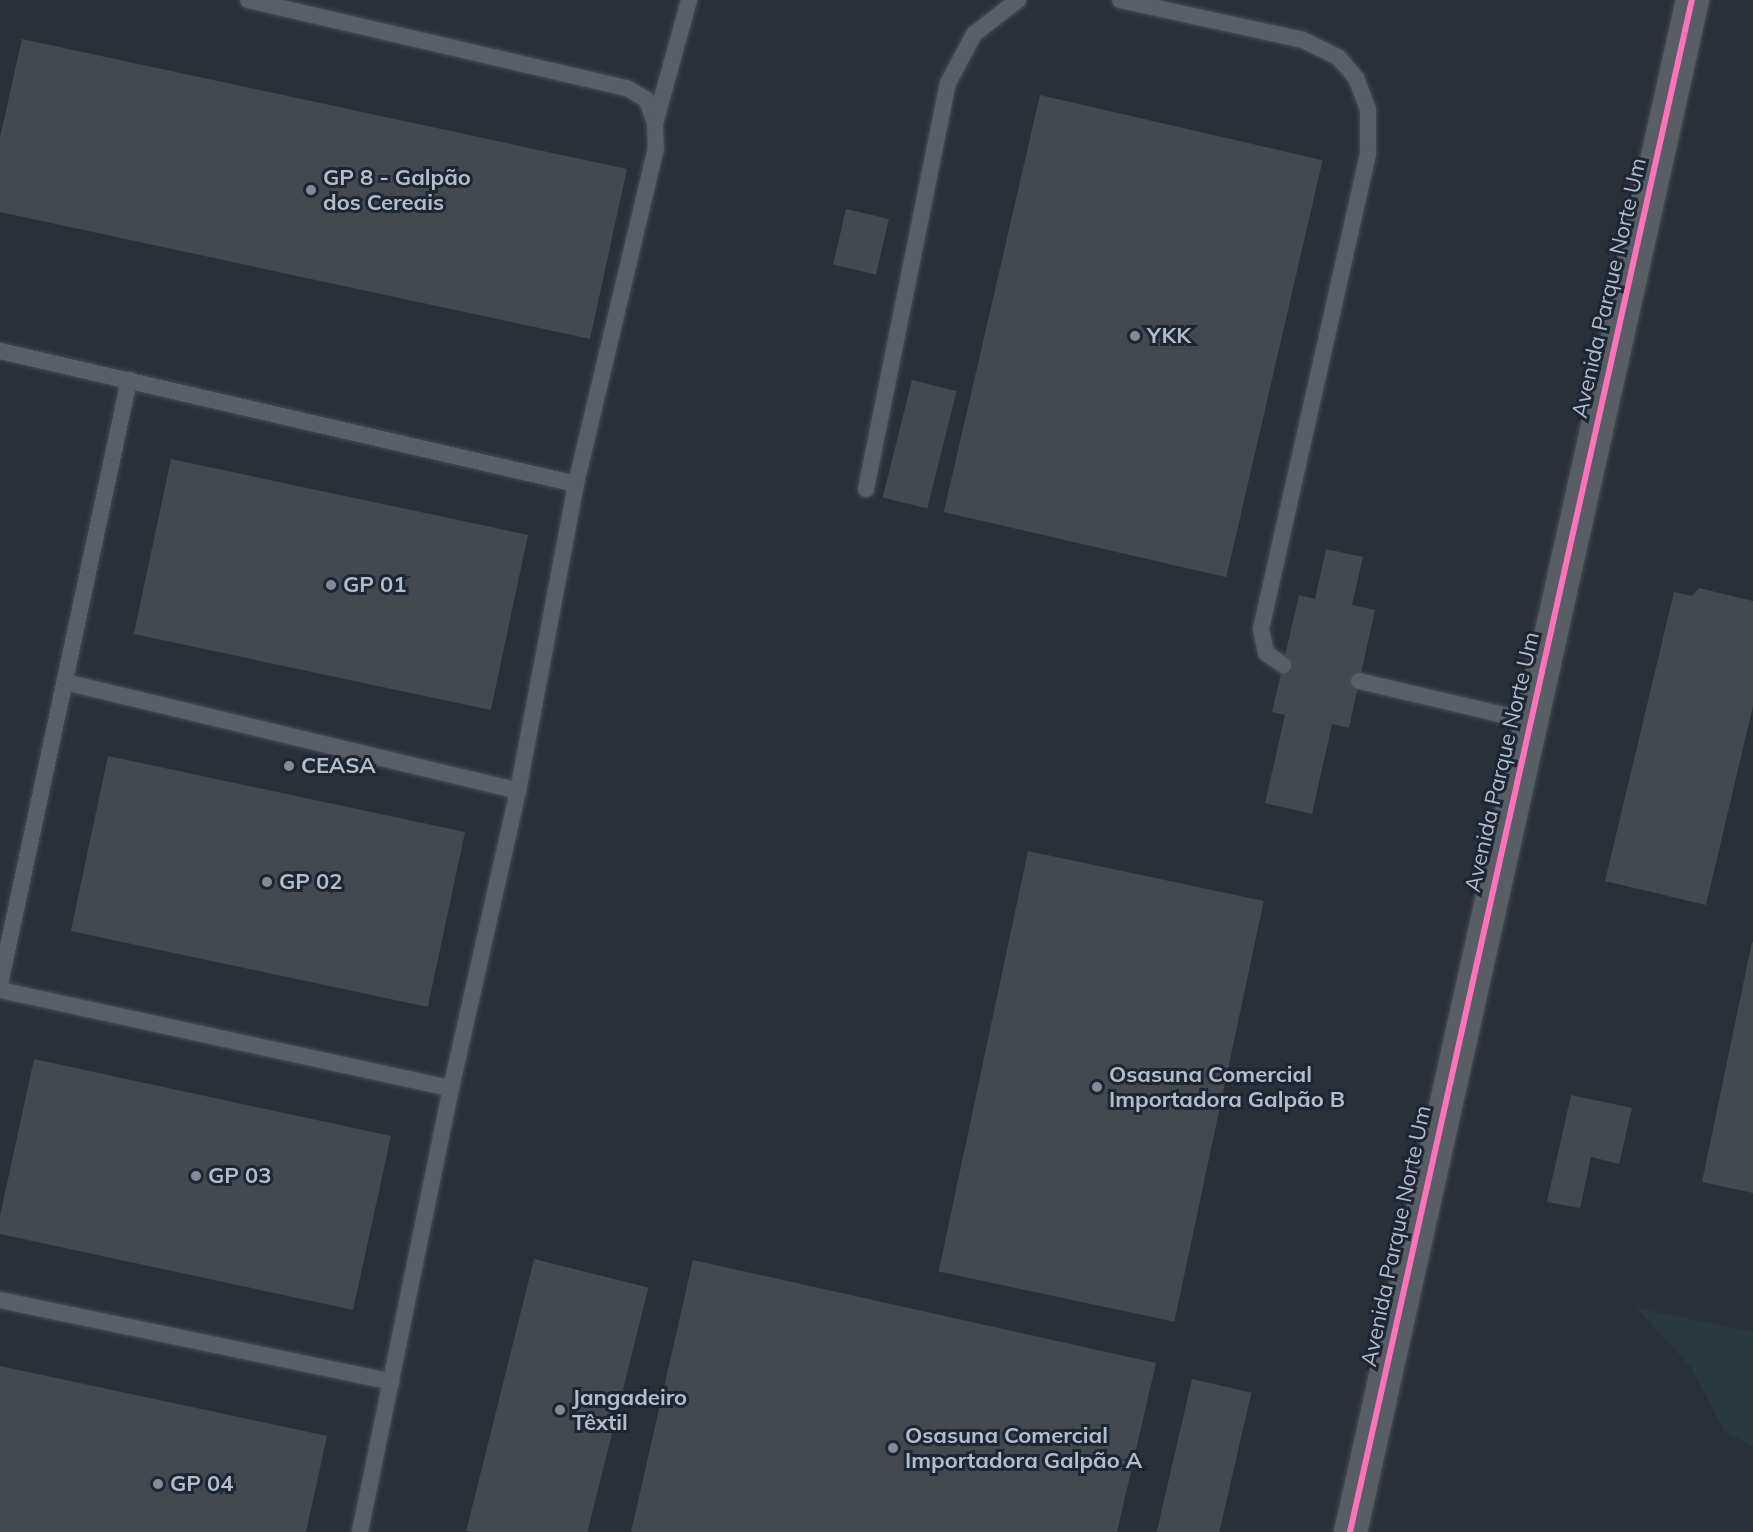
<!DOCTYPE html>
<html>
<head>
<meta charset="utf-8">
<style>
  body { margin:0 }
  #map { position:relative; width:1753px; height:1532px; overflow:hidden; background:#2a3038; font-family:Mulish,sans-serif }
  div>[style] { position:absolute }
  .green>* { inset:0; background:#273a3e }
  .building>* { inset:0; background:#444950; transform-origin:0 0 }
  .roads { filter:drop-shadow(0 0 2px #484c53) drop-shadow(0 0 2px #484c53) }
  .lane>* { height:16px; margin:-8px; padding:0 8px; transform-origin:8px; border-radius:8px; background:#5a5e66 }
  .secondary>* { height:33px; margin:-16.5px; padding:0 16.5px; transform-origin:16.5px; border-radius:16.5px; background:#595d64 }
  .cycleway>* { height:6px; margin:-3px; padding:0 3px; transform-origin:3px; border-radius:3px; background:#fb73b8 }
  .dots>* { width:16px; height:16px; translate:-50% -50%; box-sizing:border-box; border:3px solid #1d2633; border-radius:50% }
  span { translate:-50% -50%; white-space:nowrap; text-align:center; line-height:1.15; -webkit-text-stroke:6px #1d2633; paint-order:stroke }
  .poi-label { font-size:22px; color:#b4bcc9; font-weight:700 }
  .left { translate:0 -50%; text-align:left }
  .street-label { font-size:22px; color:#b4bcc9 }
</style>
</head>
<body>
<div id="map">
  <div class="green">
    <i style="clip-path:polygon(1636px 1308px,1753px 1332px,1753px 1446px,1724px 1431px,1691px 1367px)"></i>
  </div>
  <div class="building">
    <i style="clip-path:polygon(22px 39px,627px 169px,590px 339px,0 212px,0 137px)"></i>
    <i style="left:1040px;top:95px;width:290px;height:428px;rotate:13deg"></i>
    <i style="left:846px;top:209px;width:44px;height:57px;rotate:13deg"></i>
    <i style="left:912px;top:380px;width:46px;height:121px;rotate:14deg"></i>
    <i style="left:171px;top:459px;width:365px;height:179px;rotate:12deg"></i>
    <i style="clip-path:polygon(1326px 549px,1363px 557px,1352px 605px,1375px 610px,1349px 728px,1332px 724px,1312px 814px,1265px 803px,1285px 715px,1272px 712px,1299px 595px,1315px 599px)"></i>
    <i style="clip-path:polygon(1699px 588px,1753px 601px,1753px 706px,1706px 905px,1605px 881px,1674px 592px,1692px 596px)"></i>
    <i style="left:108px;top:756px;width:365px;height:179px;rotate:12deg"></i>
    <i style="left:1028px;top:851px;width:241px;height:430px;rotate:12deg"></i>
    <i style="clip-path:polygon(1752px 942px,1753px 942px,1753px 1193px,1702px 1182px)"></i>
    <i style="clip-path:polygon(34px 1059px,391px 1136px,353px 1310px,0 1234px,0 1216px)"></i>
    <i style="clip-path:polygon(1571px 1095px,1632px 1108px,1619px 1164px,1591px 1157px,1580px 1208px,1547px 1202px)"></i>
    <i style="left:534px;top:1259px;width:118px;height:280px;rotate:14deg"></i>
    <i style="clip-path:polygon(693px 1260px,1156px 1363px,1117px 1532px,631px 1532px)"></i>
    <i style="clip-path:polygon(0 1366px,327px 1436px,306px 1532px,0 1532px)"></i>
    <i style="left:1192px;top:1379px;width:61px;height:157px;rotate:13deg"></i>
  </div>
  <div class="roads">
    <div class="lane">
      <i style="left:248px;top:0;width:389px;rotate:13.1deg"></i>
      <i style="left:627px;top:88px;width:23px;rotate:31deg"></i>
      <i style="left:647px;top:100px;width:24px;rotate:71deg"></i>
      <i style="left:655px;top:123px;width:25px;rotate:88deg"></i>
      <i style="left:656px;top:148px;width:345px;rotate:103.4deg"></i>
      <i style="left:576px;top:484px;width:312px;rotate:100.7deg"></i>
      <i style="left:518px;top:791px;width:304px;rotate:102.7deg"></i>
      <i style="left:451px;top:1088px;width:453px;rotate:101.6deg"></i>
      <i style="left:1120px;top:0;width:187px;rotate:12.3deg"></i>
      <i style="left:1303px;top:40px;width:39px;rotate:26deg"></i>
      <i style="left:1338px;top:57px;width:28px;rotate:49deg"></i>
      <i style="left:1356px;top:78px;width:33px;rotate:69deg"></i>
      <i style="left:1368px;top:109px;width:45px;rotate:90deg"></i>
      <i style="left:1368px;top:154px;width:487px;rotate:102.7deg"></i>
      <i style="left:1261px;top:629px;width:25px;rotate:78deg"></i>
      <i style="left:1266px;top:653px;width:21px;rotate:35deg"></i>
      <i style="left:655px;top:123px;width:128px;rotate:-74.5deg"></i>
      <i style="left:0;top:351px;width:591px;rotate:13deg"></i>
      <i style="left:866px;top:489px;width:414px;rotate:-78.6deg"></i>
      <i style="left:948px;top:83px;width:55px;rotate:-62deg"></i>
      <i style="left:974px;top:34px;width:56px;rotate:-37.7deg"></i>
      <i style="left:1359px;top:681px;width:176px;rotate:13.2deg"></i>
      <i style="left:65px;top:682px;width:466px;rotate:13.5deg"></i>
      <i style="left:0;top:984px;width:618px;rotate:-77.94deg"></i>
      <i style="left:0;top:990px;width:462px;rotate:12.3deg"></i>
      <i style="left:0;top:1300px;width:400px;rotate:11.8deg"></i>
    </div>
    <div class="secondary">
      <i style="left:1350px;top:1532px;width:1570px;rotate:-77.42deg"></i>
    </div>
  </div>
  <div class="cycleway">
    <i style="left:1350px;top:1532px;width:1570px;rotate:-77.42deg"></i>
  </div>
  <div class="dots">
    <i style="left:311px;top:190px;background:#848b96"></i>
    <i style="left:1135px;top:336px;background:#848b96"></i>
    <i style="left:331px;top:585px;background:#848b96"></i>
    <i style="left:289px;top:766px;background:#848b96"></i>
    <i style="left:267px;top:882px;background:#848b96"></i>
    <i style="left:1097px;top:1087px;background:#848b96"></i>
    <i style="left:196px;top:1176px;background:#848b96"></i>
    <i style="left:560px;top:1410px;background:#848b96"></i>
    <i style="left:893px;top:1448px;background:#848b96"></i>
    <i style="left:158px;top:1484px;background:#848b96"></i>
  </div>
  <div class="poi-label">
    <span class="left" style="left:323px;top:190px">GP 8 - Galpão<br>dos Cereais</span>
    <span class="left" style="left:1147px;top:336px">YKK</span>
    <span class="left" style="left:343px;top:585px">GP 01</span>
    <span class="left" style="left:301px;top:766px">CEASA</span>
    <span class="left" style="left:279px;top:882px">GP 02</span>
    <span class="left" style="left:1109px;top:1087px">Osasuna Comercial<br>Importadora Galpão B</span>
    <span class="left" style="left:208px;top:1176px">GP 03</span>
    <span class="left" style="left:572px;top:1410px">Jangadeiro<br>Têxtil</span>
    <span class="left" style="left:905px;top:1448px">Osasuna Comercial<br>Importadora Galpão A</span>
    <span class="left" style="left:170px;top:1484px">GP 04</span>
  </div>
  <div class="street-label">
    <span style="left:1609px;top:288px;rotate:-77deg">Avenida Parque Norte Um</span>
    <span style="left:1502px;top:762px;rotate:-77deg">Avenida Parque Norte Um</span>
    <span style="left:1396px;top:1236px;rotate:-78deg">Avenida Parque Norte Um</span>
  </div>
</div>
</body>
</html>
